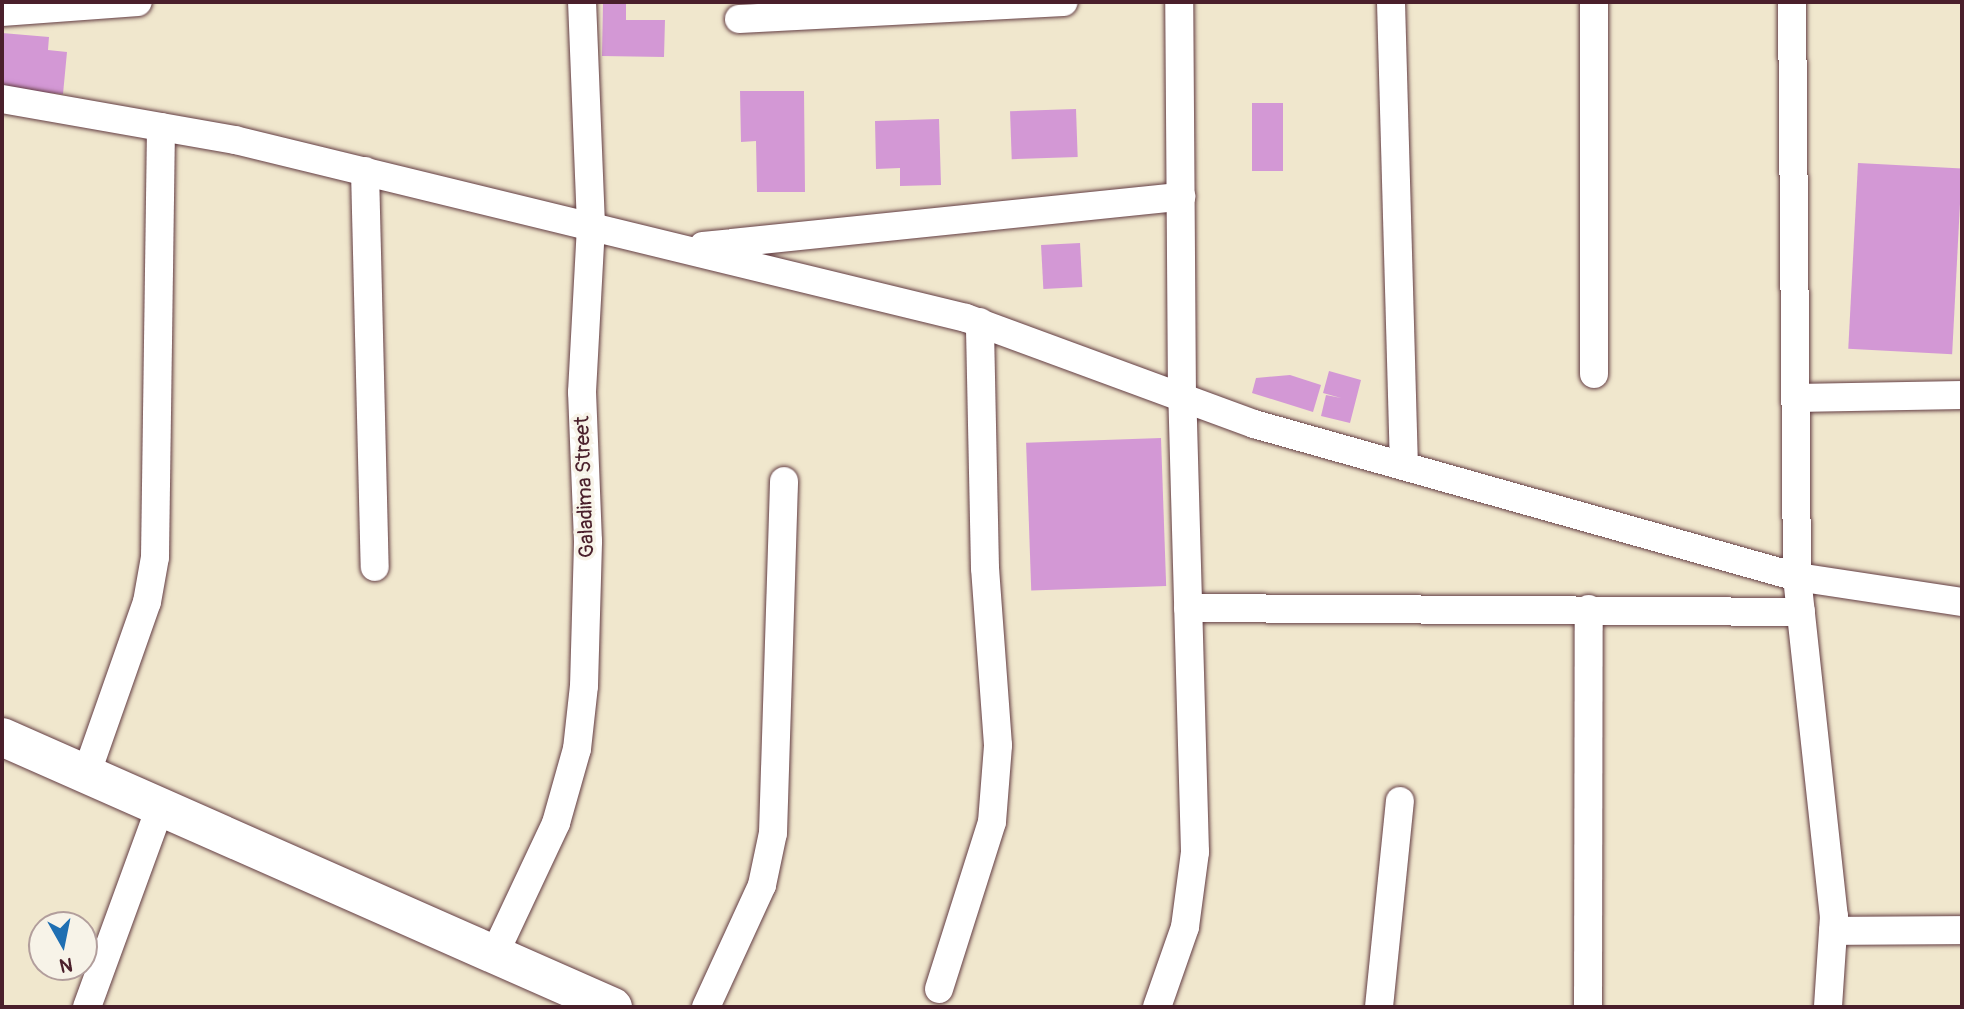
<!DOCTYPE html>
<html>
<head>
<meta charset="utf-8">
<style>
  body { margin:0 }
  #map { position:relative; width:1964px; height:1009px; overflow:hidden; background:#f0e7cd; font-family:Pangolin,sans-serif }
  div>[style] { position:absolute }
  .building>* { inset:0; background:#d398d5; transform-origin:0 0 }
  .roads { filter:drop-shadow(0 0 2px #633d43) drop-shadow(0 0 2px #633d43) }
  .street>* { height:28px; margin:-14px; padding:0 14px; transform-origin:14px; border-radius:14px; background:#fff }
  .secondary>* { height:38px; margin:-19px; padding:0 19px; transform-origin:19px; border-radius:19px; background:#fff }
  span { translate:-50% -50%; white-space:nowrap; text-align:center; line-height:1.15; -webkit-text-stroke:7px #f7f3e8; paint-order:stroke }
  .street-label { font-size:21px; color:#4a1f2b }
  .frame { position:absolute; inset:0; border:4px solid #4a1f2b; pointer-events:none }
  .north { position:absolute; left:28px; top:911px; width:70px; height:70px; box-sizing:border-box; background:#f7f3e8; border:2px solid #b29e9c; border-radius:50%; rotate:171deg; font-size:19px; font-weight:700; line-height:28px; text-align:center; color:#4a1f2b }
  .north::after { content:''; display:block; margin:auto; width:24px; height:32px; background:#1f6fb2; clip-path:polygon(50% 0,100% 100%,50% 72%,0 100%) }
</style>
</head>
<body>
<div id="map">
  <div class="building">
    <i style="clip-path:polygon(603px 2px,626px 2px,626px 20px,665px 20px,664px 57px,602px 56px)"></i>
    <i style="clip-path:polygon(2px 33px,49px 37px,48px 50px,67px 52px,63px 94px,2px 89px)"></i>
    <i style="clip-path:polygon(740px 91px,804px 91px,805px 192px,757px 192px,756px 141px,741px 142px)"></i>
    <i style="left:1252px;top:103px;width:31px;height:68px"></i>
    <i style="left:1076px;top:109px;width:48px;height:66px;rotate:88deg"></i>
    <i style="clip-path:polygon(939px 119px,941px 185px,900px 186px,900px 168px,876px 169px,875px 121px)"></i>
    <i style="left:1858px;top:163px;width:104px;height:186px;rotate:3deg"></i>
    <i style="left:1080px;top:243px;width:44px;height:39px;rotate:87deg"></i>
    <i style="clip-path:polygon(1329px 371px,1361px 380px,1350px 423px,1321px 416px,1326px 395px,1341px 398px,1323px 393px)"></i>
    <i style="clip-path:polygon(1290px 375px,1321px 385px,1313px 412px,1252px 393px,1256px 378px)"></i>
    <i style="left:1161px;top:438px;width:148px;height:135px;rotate:88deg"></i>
  </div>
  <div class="roads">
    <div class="street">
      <i style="left:1391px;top:2px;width:464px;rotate:88.4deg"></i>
      <i style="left:1594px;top:2px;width:372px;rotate:90deg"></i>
      <i style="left:1792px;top:2px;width:575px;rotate:89.5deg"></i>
      <i style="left:1797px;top:577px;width:341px;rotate:83.8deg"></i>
      <i style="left:1834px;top:916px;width:91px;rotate:93.8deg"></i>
      <i style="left:2px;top:12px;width:136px;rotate:-4.2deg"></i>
      <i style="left:739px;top:19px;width:325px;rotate:-3deg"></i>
      <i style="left:2px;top:99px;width:237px;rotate:10deg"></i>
      <i style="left:235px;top:140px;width:752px;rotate:13.69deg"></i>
      <i style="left:966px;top:318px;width:307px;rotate:20.2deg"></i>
      <i style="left:1254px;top:424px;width:564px;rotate:15.74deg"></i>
      <i style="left:1797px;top:577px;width:167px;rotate:8.6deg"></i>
      <i style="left:365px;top:171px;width:396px;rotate:88.6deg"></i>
      <i style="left:703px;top:246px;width:481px;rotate:-5.9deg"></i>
      <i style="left:1796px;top:398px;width:166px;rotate:-1deg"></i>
      <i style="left:1188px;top:608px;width:613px;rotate:0.37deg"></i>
      <i style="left:86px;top:775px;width:183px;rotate:-70.6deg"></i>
      <i style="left:147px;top:602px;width:46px;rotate:-79.9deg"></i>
      <i style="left:155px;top:557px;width:430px;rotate:-89.2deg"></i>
      <i style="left:1833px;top:931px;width:129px;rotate:-0.4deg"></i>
      <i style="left:494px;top:955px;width:146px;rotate:-64.8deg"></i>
      <i style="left:556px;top:823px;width:77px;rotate:-74.2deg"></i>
      <i style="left:577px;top:749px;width:63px;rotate:-83.7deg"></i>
      <i style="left:584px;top:686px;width:145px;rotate:-88.4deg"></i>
      <i style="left:588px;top:541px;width:149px;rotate:-92.3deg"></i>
      <i style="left:582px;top:392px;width:167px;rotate:-86.9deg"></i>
      <i style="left:591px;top:225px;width:223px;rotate:-92.3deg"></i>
      <i style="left:939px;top:989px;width:175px;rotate:-72.4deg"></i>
      <i style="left:992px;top:822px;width:77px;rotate:-85.5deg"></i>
      <i style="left:998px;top:745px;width:177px;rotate:-94.2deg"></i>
      <i style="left:985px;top:568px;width:246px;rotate:-91.2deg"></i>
      <i style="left:87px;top:1007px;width:213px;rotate:-69.9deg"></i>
      <i style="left:706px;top:1007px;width:134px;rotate:-65.3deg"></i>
      <i style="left:762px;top:885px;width:53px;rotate:-78.1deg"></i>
      <i style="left:773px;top:833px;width:352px;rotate:-88.2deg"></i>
      <i style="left:1157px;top:1007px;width:85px;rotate:-70.7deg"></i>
      <i style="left:1185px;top:927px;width:76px;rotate:-82.4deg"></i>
      <i style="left:1195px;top:852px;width:453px;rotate:-91.6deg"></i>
      <i style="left:1182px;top:399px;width:397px;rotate:-90.4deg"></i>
      <i style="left:1379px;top:1007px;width:207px;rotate:-84.2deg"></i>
      <i style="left:1588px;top:1007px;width:398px;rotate:-89.9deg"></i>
    </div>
    <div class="secondary">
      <i style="left:2px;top:737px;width:668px;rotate:23.84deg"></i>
    </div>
  </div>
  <div class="street-label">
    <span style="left:585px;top:487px;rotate:-92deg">Galadima Street</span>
  </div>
  <div class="frame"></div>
  <div class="north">N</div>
</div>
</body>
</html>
